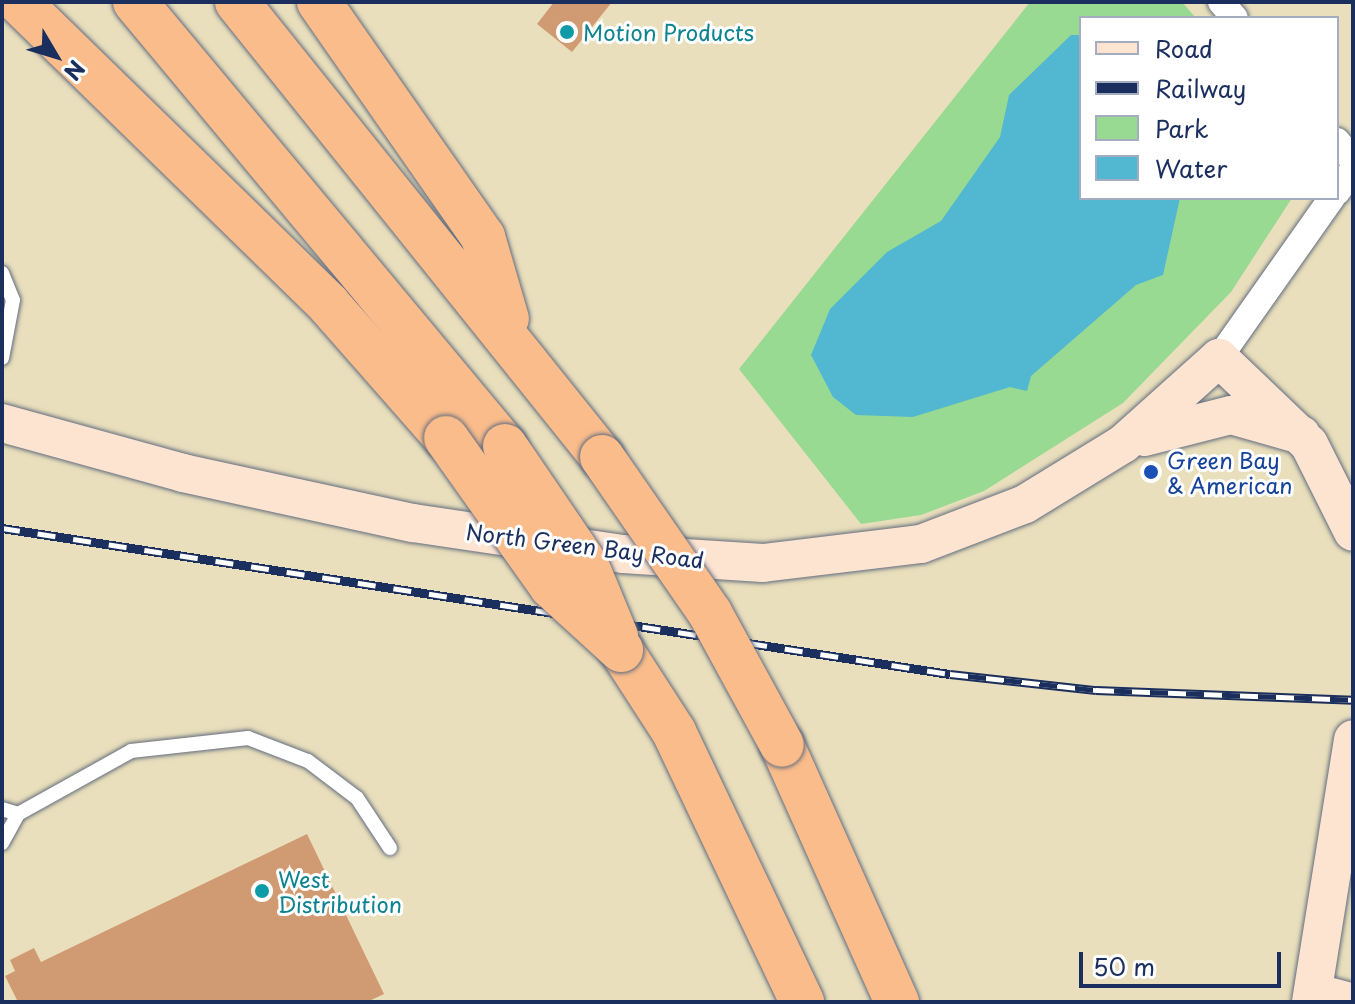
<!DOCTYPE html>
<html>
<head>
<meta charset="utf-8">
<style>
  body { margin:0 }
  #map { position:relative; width:1355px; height:1004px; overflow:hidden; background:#e9dfbc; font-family:"Playpen Sans",sans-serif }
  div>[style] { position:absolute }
  .green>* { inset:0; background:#98da91 }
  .water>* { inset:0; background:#52b7d1 }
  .building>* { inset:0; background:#d09b73 }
  .roads { filter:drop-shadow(0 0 2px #636d7f) drop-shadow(0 0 2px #636d7f) }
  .lane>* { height:14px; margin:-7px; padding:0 7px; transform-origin:7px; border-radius:7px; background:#fff }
  .street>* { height:26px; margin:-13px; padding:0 13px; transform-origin:13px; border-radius:13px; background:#fff }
  .secondary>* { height:38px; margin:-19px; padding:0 19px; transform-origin:19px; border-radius:19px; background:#fde4d1 }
  .highway>* { height:44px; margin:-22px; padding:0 22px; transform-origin:22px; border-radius:22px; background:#fabc8b }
  .rail>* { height:9px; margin-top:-4.5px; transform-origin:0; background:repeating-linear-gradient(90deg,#fff 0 18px,#1b2f5e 0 36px); box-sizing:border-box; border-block:2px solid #1b2f5e }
  .bridges { filter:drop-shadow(0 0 2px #636d7f) drop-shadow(0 0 2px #636d7f) }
  .highway-bridge>* { height:44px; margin:-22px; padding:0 22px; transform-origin:22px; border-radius:22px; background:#fabc8b }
  .dots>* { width:22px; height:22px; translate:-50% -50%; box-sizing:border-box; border:4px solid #fff; border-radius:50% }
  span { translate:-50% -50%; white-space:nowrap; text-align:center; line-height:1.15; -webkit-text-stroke:6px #fff; paint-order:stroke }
  .culture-label { font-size:22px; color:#0d838f }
  .left { translate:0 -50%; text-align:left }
  .transit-label { font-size:22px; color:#164399 }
  .street-label { font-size:22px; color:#1b2f5e }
  .frame { position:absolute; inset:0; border:4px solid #1b2f5e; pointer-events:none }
  .legend { position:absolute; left:1079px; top:16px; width:260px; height:184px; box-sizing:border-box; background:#fff; border:2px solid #a4acbf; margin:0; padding:10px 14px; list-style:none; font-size:24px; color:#1b2f5e }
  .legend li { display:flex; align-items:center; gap:16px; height:40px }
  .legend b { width:40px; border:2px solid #a4acbf }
  .north { position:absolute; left:16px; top:16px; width:80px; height:80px; -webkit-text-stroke:6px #fff; paint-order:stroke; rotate:128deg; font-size:22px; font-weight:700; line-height:32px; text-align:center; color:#1b2f5e }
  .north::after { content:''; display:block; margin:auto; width:28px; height:36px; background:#1b2f5e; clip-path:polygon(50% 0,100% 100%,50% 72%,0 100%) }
  .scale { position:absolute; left:1079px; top:952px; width:202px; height:36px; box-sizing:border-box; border:4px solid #1b2f5e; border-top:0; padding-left:10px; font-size:24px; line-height:28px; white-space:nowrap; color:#1b2f5e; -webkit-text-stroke:6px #fff; paint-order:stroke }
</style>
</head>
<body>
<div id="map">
  <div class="green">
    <i style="clip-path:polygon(1030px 2px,1182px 2px,1196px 18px,1081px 18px,1081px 198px,1292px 198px,1231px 292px,1123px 403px,984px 491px,921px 515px,861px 524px,739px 369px)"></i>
  </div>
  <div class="water">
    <i style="clip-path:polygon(1071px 35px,1081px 35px,1081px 198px,1180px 198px,1163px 275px,1136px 285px,1031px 376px,1027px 391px,1010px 387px,913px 417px,856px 415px,833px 397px,811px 355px,830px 309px,887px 252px,941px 221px,1000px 137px,1009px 95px)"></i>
  </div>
  <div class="building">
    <i style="clip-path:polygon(554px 2px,612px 2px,572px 52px,537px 24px)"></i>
    <i style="clip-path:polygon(307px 834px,384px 994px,367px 1002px,18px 1002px,5px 976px,15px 971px,10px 960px,34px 948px,41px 962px)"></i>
  </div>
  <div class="roads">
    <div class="lane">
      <i style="left:2px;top:273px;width:29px;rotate:68deg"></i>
      <i style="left:13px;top:300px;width:59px;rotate:100.7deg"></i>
      <i style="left:2px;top:809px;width:17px;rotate:17deg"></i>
      <i style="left:2px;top:843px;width:33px;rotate:-61deg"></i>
      <i style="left:18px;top:814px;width:129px;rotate:-29.1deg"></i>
      <i style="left:131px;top:751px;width:118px;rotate:-6.3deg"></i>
      <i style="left:248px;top:738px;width:64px;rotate:21deg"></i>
      <i style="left:308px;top:761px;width:61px;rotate:37.1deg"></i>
      <i style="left:357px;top:798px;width:60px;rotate:56.6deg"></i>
    </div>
    <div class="street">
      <i style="left:1221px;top:2px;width:21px;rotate:49deg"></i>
      <i style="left:1337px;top:141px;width:26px;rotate:51deg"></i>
      <i style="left:1337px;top:192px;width:28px;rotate:-55deg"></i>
      <i style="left:1219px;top:358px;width:196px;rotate:-54.8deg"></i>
    </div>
    <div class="secondary">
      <i style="left:2px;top:423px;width:188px;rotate:15.4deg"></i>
      <i style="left:183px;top:473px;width:235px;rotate:12.3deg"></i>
      <i style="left:413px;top:523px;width:212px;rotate:8.4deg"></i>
      <i style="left:623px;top:554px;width:140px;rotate:3.7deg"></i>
      <i style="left:763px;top:563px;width:159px;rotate:-6.9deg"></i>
      <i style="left:921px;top:544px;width:111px;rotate:-21deg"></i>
      <i style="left:1025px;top:504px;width:115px;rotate:-31.5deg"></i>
      <i style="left:1123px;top:444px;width:129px;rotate:-41.9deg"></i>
      <i style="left:1219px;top:358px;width:124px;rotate:43.7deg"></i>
      <i style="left:1309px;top:444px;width:98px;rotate:63.4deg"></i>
      <i style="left:1144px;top:437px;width:90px;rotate:-14.2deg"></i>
      <i style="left:1231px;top:415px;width:73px;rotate:15.9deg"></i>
      <i style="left:1313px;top:992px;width:38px;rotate:15deg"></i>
      <i style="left:1311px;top:1002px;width:266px;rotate:-80.9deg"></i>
    </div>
    <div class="highway">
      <i style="left:19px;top:2px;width:433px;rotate:44.3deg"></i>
      <i style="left:329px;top:305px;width:177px;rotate:48.7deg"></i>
      <i style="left:135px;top:2px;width:578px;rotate:50.19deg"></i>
      <i style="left:237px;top:2px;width:583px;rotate:51.26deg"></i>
      <i style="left:319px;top:2px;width:287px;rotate:55.1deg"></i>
      <i style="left:483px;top:237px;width:85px;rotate:73.7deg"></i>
      <i style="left:621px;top:650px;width:98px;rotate:57.1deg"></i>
      <i style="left:674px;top:732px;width:299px;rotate:64.6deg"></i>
      <i style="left:782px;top:745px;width:282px;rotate:65.9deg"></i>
    </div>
  </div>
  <div class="rail">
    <i style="left:2px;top:528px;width:959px;rotate:8.76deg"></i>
    <i style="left:950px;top:674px;width:147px;rotate:6.3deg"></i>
    <i style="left:1096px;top:690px;width:257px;rotate:2.2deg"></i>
  </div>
  <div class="bridges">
    <div class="highway-bridge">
      <i style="left:446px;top:438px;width:181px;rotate:54.6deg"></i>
      <i style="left:551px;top:586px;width:95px;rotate:42.4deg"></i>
      <i style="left:505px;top:446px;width:145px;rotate:55.7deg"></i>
      <i style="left:587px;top:566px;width:76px;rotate:67.5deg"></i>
      <i style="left:602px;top:457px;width:190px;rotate:55.3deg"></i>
      <i style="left:710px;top:613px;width:150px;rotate:61.4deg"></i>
    </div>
  </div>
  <div class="dots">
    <i style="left:567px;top:32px;background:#0f9aa8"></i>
    <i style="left:1151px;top:472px;background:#1a4fb4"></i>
    <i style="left:262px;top:891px;background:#0f9aa8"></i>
  </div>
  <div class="culture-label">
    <span class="left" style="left:583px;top:32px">Motion Products</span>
    <span class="left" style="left:278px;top:891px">West<br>Distribution</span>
  </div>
  <div class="transit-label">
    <span class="left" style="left:1167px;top:472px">Green Bay<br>&amp; American</span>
  </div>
  <div class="street-label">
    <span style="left:585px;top:545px;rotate:7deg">North Green Bay Road</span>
  </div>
  <div class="frame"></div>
  <ul class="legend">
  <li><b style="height:10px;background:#fde4d1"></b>Road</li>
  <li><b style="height:10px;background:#1b2f5e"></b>Railway</li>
  <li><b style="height:22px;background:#98da91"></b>Park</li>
  <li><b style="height:22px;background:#52b7d1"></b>Water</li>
  </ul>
  <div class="north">N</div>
  <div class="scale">50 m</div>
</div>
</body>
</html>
